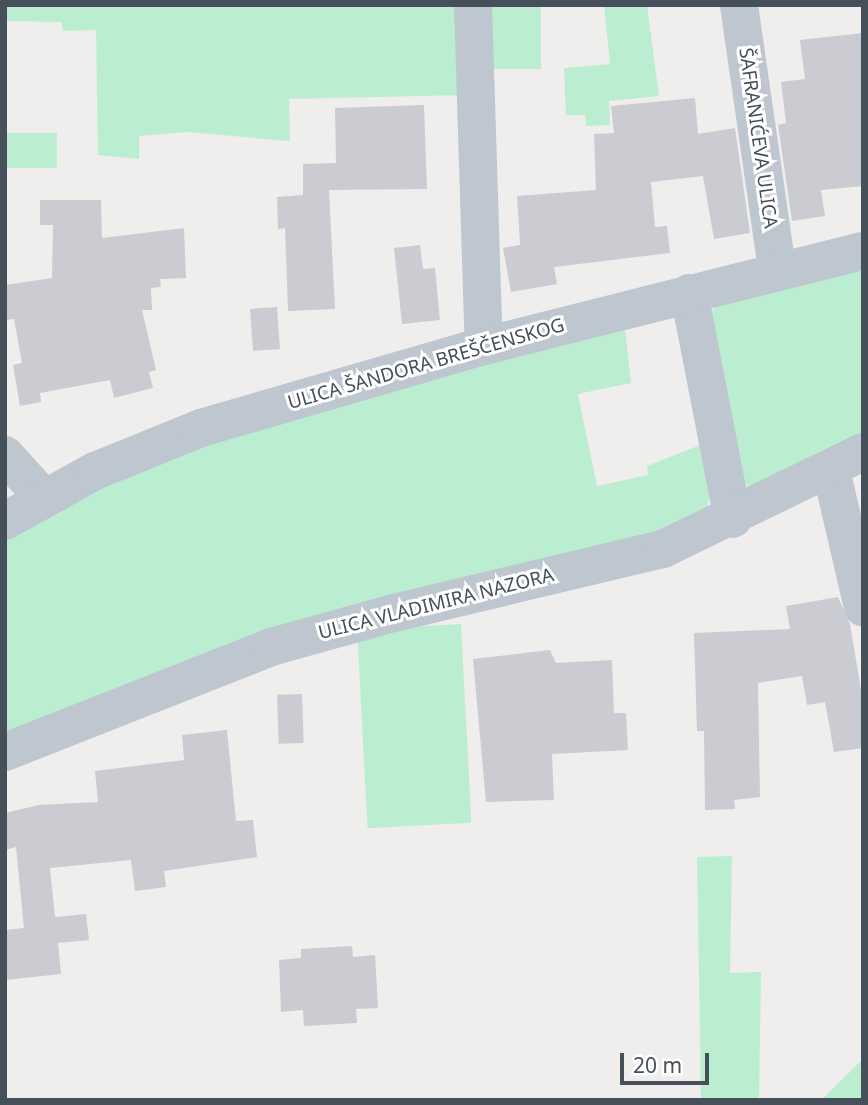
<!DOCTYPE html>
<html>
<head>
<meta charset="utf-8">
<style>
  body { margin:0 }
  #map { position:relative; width:868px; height:1105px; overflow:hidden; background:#f0eded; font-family:"Noto Sans",sans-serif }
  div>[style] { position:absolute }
  .green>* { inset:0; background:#bbeed0; transform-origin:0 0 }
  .building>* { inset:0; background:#caccd2; transform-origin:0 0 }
  .minor>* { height:38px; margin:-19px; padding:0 19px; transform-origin:19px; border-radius:19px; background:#bec7cf }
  span { translate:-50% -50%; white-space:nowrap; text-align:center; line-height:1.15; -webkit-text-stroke:6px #fff; paint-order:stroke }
  .street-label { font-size:19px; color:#46505a }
  .frame { position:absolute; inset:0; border:7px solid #46505a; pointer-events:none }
  .scale { position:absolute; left:620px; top:1053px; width:89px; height:32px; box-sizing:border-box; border:4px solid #46505a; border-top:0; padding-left:9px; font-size:21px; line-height:24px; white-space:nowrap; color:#46505a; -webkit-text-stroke:5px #fff; paint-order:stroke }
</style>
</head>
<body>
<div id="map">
  <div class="green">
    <i style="clip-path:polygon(5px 5px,464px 5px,467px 95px,289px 99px,290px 141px,186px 132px,139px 136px,139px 159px,98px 155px,96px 30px,63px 31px,61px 22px,5px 21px)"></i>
    <i style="left:481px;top:5px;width:60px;height:64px"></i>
    <i style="clip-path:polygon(604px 5px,647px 5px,659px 96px,609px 101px,610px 125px,586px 126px,585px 115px,566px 115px,564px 68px,610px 64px)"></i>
    <i style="left:5px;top:133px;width:52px;height:35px"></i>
    <i style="clip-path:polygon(863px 268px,863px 442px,752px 488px,741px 482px,710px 314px,715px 307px)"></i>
    <i style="clip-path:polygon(625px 330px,631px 383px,578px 394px,597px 486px,648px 475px,647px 466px,708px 442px,713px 487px,704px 516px,5px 739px,5px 540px,124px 474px,213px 442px,482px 361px)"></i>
    <i style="left:461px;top:624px;width:199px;height:104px;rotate:87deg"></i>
    <i style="clip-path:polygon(732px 856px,730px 973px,761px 972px,759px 1100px,701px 1100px,697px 857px)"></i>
    <i style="clip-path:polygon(863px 1059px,863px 1100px,821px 1100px)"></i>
  </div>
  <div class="building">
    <i style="clip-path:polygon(863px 33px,863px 186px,821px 190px,825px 216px,792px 221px,778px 125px,786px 123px,781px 82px,805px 79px,800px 40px)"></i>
    <i style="clip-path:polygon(695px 98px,698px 134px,735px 128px,750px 233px,714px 239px,703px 176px,651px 182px,655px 227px,667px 226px,670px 253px,554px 267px,557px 284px,511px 292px,503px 248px,520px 245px,517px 196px,596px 190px,594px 134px,614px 133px,611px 106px)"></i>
    <i style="clip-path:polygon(424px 105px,427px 189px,329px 190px,335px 309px,288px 311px,285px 228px,278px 229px,277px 197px,303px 195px,303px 164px,336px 163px,335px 108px)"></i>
    <i style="clip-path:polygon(40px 200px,101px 200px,102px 238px,184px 228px,186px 278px,160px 279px,161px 287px,151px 288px,152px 310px,142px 310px,156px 370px,149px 372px,153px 388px,114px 398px,110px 380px,40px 393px,41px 402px,20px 406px,13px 365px,22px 363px,14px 319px,5px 320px,5px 285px,52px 278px,53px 225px,40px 225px)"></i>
    <i style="clip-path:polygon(420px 245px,423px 269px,435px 268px,440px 320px,402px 324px,394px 248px)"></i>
    <i style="left:277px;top:307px;width:42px;height:27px;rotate:86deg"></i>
    <i style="clip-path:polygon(838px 597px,850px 624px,863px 702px,863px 748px,834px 752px,825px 702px,807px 705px,802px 676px,758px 683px,760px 797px,734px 800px,735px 809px,705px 810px,704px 731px,697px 731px,694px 633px,790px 629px,786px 606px)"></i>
    <i style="clip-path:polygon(550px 650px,556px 663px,612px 660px,614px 713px,626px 713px,628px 750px,552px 754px,554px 800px,486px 802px,473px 659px)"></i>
    <i style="left:302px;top:694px;width:49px;height:25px;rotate:88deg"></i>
    <i style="clip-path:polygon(227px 730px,236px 821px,253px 820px,257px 857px,164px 871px,166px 887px,135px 891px,131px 860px,50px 868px,55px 917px,86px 914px,89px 940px,58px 943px,61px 974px,5px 980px,5px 930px,24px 928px,16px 847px,5px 850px,5px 813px,39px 805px,98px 802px,95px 771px,184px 760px,182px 735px)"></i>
    <i style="clip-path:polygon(352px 946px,353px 957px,375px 955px,378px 1008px,356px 1009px,357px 1023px,304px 1026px,303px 1010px,281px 1012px,279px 960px,301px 958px,301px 949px)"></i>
  </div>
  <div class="minor">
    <i style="left:473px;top:5px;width:341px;rotate:88.2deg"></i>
    <i style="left:739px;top:5px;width:268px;rotate:81.8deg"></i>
    <i style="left:689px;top:293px;width:230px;rotate:79deg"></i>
    <i style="left:5px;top:455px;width:58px;rotate:47.8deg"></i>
    <i style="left:831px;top:470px;width:141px;rotate:76.9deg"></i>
    <i style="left:5px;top:521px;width:103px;rotate:-29.1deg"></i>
    <i style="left:95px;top:471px;width:114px;rotate:-22.1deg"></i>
    <i style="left:201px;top:428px;width:295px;rotate:-16.2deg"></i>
    <i style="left:484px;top:346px;width:391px;rotate:-14.1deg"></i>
    <i style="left:5px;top:752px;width:286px;rotate:-21.5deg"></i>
    <i style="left:271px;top:647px;width:128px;rotate:-15.5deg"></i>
    <i style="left:394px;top:613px;width:277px;rotate:-13.4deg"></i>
    <i style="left:663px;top:549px;width:222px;rotate:-25.9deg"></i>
  </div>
  <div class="street-label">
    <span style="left:758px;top:138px;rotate:82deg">ŠAFRANIĆEVA ULICA</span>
    <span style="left:426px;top:364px;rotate:-16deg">ULICA ŠANDORA BREŠČENSKOG</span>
    <span style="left:436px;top:604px;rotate:-14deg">ULICA VLADIMIRA NAZORA</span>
  </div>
  <div class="frame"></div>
  <div class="scale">20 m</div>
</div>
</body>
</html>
